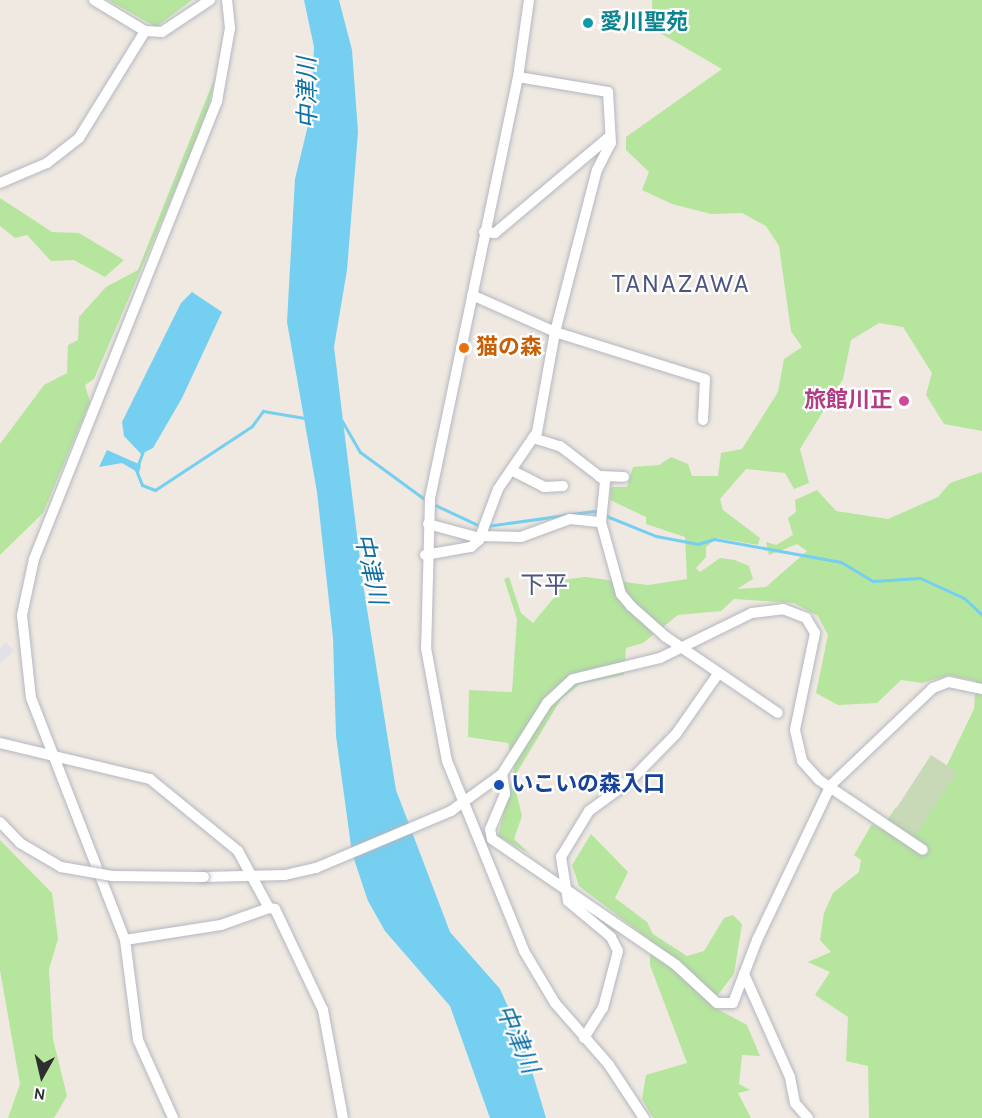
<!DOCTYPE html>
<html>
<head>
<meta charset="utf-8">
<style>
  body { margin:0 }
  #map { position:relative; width:982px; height:1118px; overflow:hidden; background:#efe9e1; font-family:Karla,"Noto Sans JP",sans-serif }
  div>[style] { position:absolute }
  .industrial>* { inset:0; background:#e3e1e8 }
  .green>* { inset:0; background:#b6e59e }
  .cemetery>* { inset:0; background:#c8d9b8; transform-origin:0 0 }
  .water>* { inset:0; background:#75cff0 }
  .stream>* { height:3px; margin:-1.5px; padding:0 1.5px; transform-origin:1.5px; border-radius:1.5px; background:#75cff0 }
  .roads { filter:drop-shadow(0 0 2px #b4b7c1) drop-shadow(0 0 2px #b4b7c1) }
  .minor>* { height:10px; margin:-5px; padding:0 5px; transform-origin:5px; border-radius:5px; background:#fff }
  .bridges { filter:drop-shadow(0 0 2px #b4b7c1) drop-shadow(0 0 2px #b4b7c1) }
  .minor-bridge>* { height:10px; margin:-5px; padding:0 5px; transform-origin:5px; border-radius:5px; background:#fff }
  .dots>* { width:16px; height:16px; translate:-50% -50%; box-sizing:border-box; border:3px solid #fff; border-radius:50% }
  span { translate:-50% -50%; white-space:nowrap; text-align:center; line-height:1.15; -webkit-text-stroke:4.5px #fff; paint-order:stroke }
  .culture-label { font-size:22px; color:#0d838f; font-weight:700 }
  .left { translate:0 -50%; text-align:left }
  .food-label { font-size:22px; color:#c56008; font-weight:700 }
  .hotel-label { font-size:22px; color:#b23c85; font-weight:700 }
  .right { translate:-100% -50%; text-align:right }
  .transit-label { font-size:22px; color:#164399; font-weight:700 }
  .water-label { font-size:24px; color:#0d6fa3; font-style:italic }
  .neighbourhood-label { font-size:24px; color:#4d5680 }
  .quarter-label { font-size:26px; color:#4d5680; letter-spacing:1.5px }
  .north { position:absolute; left:12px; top:1046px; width:60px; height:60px; -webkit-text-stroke:4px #fff; paint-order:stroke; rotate:188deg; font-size:16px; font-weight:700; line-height:24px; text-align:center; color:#2e2e2e }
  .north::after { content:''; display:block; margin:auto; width:21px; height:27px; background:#2e2e2e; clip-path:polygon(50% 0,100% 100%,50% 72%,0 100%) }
</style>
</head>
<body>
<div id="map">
  <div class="industrial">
    <i style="clip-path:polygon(6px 642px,14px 651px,0 663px,0 648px)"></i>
  </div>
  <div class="green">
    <i style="clip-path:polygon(108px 0,192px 0,156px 27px)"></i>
    <i style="clip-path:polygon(652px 0,982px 0,982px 431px,944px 424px,926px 395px,932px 373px,903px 327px,879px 323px,851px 340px,843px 379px,800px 449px,809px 483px,794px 489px,785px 473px,746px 469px,720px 499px,723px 510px,760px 538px,758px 545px,717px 538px,706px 547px,706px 557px,696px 568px,700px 572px,720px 558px,735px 560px,749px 566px,753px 579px,737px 589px,766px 587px,807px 551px,797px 544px,769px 555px,766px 542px,776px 545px,793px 535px,788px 518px,796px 512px,795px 500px,817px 490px,836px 511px,888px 519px,938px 497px,950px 483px,982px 472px,982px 1118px,869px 1118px,868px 1066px,846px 1061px,848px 1017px,815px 995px,830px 972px,808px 962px,831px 952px,820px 940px,824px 913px,833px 893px,859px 872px,861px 860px,854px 855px,872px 824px,881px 829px,896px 807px,903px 812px,947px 765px,974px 709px,976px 681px,949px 675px,922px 683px,901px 680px,877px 703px,838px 705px,816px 693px,828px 635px,818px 616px,794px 603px,734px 599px,721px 611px,678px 615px,643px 643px,626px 648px,624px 675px,580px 684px,561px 699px,513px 779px,522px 816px,514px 839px,530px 854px,498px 836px,514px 769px,508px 743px,468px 737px,469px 690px,512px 692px,517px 619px,504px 579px,509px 577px,521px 613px,533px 623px,557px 594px,561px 580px,585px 577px,648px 585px,687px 579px,685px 537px,646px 524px,646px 517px,610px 500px,611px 487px,627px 487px,633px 467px,659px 465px,671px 457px,688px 464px,692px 476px,718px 476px,721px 453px,742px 449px,778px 392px,784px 359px,802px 347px,791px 331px,779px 246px,766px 226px,742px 213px,711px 214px,672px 204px,642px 190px,649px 172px,626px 150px,626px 137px,722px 69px,653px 29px)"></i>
    <i style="clip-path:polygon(222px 46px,206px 118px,94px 379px,85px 385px,90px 402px,43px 513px,0 555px,0 444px,44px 385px,67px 373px,68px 345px,78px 340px,79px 317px,106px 287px,138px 270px,215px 77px)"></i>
    <i style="clip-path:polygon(0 198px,52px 232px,79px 233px,124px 260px,105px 277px,74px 260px,51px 261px,27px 235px,15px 238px,0 226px)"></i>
    <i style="clip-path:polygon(591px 834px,628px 872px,615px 898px,647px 922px,653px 934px,687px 956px,704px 951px,724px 918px,733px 915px,742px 924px,734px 974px,710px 1005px,747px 1025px,760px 1056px,742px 1055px,739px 1084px,750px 1090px,738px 1093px,751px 1118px,653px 1118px,642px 1099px,646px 1075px,687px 1063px,650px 965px,650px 940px,579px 886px,572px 865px)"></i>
    <i style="clip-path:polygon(0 840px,52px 893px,58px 939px,49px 969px,53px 1039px,67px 1096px,54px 1118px,8px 1118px,20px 1084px,0 970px)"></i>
  </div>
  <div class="cemetery">
    <i style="left:931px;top:755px;width:31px;height:76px;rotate:33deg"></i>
  </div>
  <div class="water">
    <i style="clip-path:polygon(304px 0,339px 0,352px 50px,358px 132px,347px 270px,334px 347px,363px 584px,396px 790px,450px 932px,500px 989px,522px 1038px,546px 1118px,490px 1118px,450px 1006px,385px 931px,368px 901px,352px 853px,336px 736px,333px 638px,317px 492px,287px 322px,295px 179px,311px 113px,314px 47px)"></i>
    <i style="clip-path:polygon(192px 292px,222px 312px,182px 398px,153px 448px,141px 454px,124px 436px,122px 422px,181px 303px)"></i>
    <i style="clip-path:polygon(107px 450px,141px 465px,139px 473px,122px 463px,99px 467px)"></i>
  </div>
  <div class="stream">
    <i style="left:342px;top:421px;width:36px;rotate:60deg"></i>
    <i style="left:360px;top:452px;width:83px;rotate:36.2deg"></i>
    <i style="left:143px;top:451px;width:20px;rotate:110deg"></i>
    <i style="left:136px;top:470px;width:16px;rotate:68deg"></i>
    <i style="left:142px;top:485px;width:14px;rotate:21deg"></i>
    <i style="left:155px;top:490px;width:116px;rotate:-33.4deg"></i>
    <i style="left:252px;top:426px;width:19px;rotate:-54deg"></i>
    <i style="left:263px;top:411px;width:42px;rotate:9.7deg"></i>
    <i style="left:433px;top:504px;width:52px;rotate:25.1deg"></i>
    <i style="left:487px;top:526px;width:108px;rotate:-8deg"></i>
    <i style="left:594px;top:511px;width:67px;rotate:22deg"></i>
    <i style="left:656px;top:536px;width:43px;rotate:10.8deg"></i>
    <i style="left:698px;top:544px;width:17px;rotate:-17deg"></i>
    <i style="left:714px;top:539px;width:129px;rotate:10.3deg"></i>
    <i style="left:841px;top:562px;width:37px;rotate:31deg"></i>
    <i style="left:873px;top:581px;width:47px;rotate:-3.7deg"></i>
    <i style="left:920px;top:578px;width:48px;rotate:24.4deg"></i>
    <i style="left:964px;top:598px;width:25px;rotate:43deg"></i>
  </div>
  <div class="roads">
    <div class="minor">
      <i style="left:94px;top:0;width:60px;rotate:31.3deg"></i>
      <i style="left:529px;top:0;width:78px;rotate:98.1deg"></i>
      <i style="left:518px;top:77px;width:432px;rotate:101.8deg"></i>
      <i style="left:430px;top:500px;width:148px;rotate:91.5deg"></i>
      <i style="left:426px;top:648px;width:115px;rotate:79.5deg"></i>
      <i style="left:447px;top:761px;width:205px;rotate:67.9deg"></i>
      <i style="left:524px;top:951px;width:61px;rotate:59.2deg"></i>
      <i style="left:555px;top:1003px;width:82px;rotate:48.9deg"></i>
      <i style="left:609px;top:1065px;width:64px;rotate:56.6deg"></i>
      <i style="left:0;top:183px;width:51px;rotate:-23.1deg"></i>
      <i style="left:47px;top:163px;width:41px;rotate:-38deg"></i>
      <i style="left:79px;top:138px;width:126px;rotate:-58.3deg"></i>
      <i style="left:145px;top:31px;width:17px;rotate:3deg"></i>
      <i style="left:162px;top:32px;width:58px;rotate:-33.7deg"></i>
      <i style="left:484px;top:232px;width:11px;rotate:5deg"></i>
      <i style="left:495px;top:233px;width:150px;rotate:-40.1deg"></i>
      <i style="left:472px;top:295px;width:91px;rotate:24deg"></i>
      <i style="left:555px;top:332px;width:167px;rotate:-75.5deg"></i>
      <i style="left:597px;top:170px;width:30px;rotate:-63deg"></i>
      <i style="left:611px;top:143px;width:51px;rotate:-93.4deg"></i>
      <i style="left:608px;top:92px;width:91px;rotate:-170.5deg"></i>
      <i style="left:533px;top:438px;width:28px;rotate:17deg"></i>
      <i style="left:560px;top:446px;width:49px;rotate:37.6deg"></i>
      <i style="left:599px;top:476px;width:25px;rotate:2deg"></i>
      <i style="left:511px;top:470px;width:37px;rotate:27deg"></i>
      <i style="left:544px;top:487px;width:19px;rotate:-3deg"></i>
      <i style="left:601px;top:522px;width:75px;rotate:74.5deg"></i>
      <i style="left:621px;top:594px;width:16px;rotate:50deg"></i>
      <i style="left:631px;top:606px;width:47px;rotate:41.5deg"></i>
      <i style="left:666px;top:637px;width:135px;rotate:34.2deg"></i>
      <i style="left:428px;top:524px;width:54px;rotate:15.1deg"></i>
      <i style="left:481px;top:536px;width:40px;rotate:1.4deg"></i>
      <i style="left:521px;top:537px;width:52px;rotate:-20.2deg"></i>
      <i style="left:570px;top:519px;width:31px;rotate:6deg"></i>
      <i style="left:601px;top:522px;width:41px;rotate:-84.4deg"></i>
      <i style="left:605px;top:481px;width:8px;rotate:-140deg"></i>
      <i style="left:425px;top:555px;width:47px;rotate:-9.9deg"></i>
      <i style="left:471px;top:547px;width:11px;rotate:-41deg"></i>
      <i style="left:479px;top:540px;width:54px;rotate:-69.6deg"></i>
      <i style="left:498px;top:489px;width:69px;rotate:-55.6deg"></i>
      <i style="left:537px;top:432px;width:102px;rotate:-79.8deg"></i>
      <i style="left:555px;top:332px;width:157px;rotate:17.4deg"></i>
      <i style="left:705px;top:379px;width:41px;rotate:92.8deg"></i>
      <i style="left:0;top:743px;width:154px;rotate:13.5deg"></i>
      <i style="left:150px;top:779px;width:114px;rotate:39.3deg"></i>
      <i style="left:238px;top:851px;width:65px;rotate:61.5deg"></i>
      <i style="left:269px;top:908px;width:51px;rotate:160.5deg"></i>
      <i style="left:221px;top:925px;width:97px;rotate:171.1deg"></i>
      <i style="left:125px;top:940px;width:101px;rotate:82.6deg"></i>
      <i style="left:138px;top:1040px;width:85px;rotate:65.8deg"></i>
      <i style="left:502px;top:774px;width:20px;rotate:81deg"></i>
      <i style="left:505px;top:794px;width:38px;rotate:113deg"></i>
      <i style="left:490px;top:829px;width:10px;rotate:79deg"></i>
      <i style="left:492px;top:839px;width:223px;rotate:34.4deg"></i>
      <i style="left:676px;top:965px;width:56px;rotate:42.8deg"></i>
      <i style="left:717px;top:1003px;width:16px"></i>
      <i style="left:733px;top:1003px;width:31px;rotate:-69deg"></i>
      <i style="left:204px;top:877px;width:81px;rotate:-1.4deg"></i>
      <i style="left:285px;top:875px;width:32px;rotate:-13deg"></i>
      <i style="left:316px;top:868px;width:147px;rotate:-22.9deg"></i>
      <i style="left:451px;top:811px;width:63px;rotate:-36deg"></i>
      <i style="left:502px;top:774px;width:84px;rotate:-57.6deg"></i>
      <i style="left:547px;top:703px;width:35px;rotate:-43deg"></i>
      <i style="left:573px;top:679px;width:89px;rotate:-13.6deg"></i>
      <i style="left:660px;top:658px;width:102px;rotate:-26.1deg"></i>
      <i style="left:752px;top:613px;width:31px;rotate:-7deg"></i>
      <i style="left:783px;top:609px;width:25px;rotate:21deg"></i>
      <i style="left:806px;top:618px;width:17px;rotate:59deg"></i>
      <i style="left:815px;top:633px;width:99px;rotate:101.7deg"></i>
      <i style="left:795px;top:730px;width:32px;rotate:77deg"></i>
      <i style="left:802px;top:761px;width:25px;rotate:48deg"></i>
      <i style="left:819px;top:780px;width:125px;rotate:33.9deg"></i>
      <i style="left:269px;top:908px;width:6px;rotate:9deg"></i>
      <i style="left:275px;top:909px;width:112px;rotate:64.6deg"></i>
      <i style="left:323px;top:1010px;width:110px;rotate:79.5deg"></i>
      <i style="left:125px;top:940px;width:260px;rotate:-111.2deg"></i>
      <i style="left:31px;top:698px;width:83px;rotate:-96.2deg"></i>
      <i style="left:22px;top:615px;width:57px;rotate:-77.9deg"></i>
      <i style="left:34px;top:559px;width:493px;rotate:-68.2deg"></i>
      <i style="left:217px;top:101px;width:74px;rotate:-79.9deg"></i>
      <i style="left:230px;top:28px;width:28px;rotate:-96deg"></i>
      <i style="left:584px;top:1038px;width:36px;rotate:-58deg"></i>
      <i style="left:603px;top:1008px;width:59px;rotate:-75.3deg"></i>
      <i style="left:618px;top:951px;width:16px;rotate:-117deg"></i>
      <i style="left:611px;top:937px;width:56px;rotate:-140.1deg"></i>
      <i style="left:568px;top:901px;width:45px;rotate:-99deg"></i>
      <i style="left:561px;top:857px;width:54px;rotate:-58.7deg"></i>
      <i style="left:589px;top:811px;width:51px;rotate:-36.2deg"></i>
      <i style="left:630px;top:781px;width:66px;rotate:-45.6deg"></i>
      <i style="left:676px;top:734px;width:73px;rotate:-55deg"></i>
      <i style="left:808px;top:1118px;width:20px;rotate:-131deg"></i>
      <i style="left:795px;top:1103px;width:26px;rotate:-101deg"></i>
      <i style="left:790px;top:1077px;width:113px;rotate:-114.1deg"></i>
      <i style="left:744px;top:974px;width:36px;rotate:-69deg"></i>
      <i style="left:757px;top:940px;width:172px;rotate:-64.5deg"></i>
      <i style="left:831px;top:785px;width:141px;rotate:-43.6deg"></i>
      <i style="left:933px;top:688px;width:17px;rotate:-21deg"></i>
      <i style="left:949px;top:682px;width:34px;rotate:12deg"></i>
    </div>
  </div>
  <div class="bridges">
    <div class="minor-bridge">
      <i style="left:0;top:822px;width:29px;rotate:46deg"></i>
      <i style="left:20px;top:843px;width:48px;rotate:30.3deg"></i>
      <i style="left:61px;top:867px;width:52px;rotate:10deg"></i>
      <i style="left:112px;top:876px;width:92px;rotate:0.6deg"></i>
    </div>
  </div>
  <div class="dots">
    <i style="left:588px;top:23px;background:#0f9aa8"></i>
    <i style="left:464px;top:348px;background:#e8710a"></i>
    <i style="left:904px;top:401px;background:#d1479c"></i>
    <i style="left:499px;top:785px;background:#1a4fb4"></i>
  </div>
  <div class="culture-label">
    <span class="left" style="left:600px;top:23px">愛川聖苑</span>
  </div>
  <div class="food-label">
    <span class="left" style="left:476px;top:348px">猫の森</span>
  </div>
  <div class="hotel-label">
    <span class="right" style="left:892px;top:401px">旅館川正</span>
  </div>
  <div class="transit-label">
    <span class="left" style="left:511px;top:785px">いこいの森入口</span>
  </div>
  <div class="water-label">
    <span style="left:308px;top:93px;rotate:-91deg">中津川</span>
    <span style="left:370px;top:569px;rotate:77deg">中津川</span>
    <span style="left:517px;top:1039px;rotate:67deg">中津川</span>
  </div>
  <div class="neighbourhood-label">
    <span style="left:544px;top:586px">下平</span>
  </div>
  <div class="quarter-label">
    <span style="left:681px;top:284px">TANAZAWA</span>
  </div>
  <div class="north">N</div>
</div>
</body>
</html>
